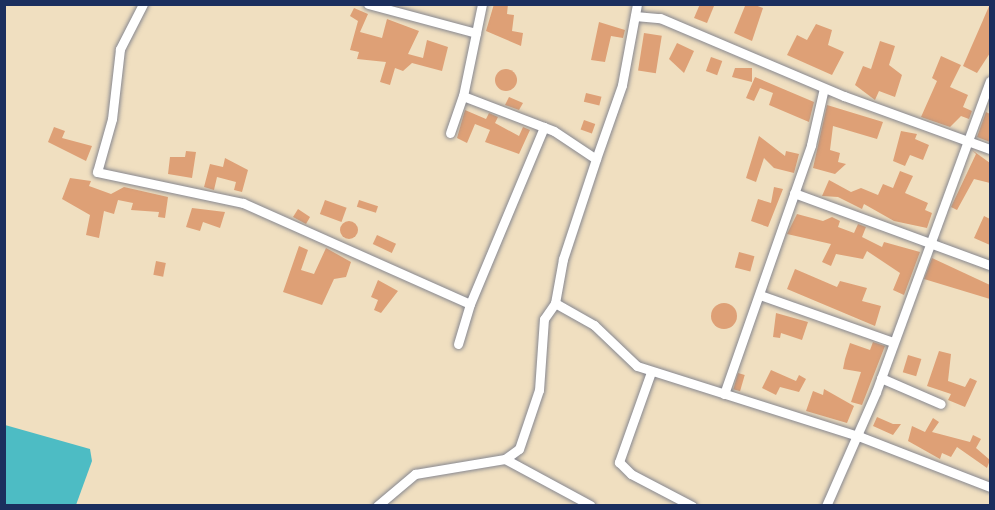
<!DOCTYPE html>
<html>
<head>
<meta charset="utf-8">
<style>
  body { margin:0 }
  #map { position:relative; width:995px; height:510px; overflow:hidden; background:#f0dfc0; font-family:Kalam,sans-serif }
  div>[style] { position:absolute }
  .water>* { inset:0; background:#4dbcc4 }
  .building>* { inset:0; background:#dea076; transform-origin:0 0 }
  .round { border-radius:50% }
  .roads { filter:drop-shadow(0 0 2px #86878f) drop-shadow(0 0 2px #86878f) }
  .street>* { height:9px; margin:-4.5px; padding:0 4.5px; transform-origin:4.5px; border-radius:4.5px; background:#fff }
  span { translate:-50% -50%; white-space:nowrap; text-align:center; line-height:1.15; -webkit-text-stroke:5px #f7f3e8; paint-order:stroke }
  .frame { position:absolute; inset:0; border:6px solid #1b2f5e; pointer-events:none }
</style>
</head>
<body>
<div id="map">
  <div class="water">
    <i style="clip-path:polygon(5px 425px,90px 449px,92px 461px,76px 505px,5px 505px)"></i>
  </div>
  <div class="building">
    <i style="clip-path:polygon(494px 4px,508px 4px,507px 14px,514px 15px,512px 31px,523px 33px,521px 46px,486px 31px)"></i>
    <i style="clip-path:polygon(700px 4px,714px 6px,707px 23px,694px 18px)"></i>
    <i style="clip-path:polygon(990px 4px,990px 53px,977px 73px,963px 66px)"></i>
    <i style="clip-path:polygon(755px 5px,763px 8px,752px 41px,734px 33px,745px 6px)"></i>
    <i style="clip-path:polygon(354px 8px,368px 14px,360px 32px,382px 38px,387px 19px,419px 31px,408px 54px,423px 58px,427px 40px,448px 47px,442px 71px,412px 63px,403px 71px,395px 68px,390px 85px,380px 82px,386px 62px,357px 59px,359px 52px,350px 50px,358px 21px,350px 16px)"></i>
    <i style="clip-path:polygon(599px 22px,625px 30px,623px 38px,611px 36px,605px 62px,591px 60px)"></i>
    <i style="clip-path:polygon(816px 24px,832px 30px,828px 45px,844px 52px,832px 75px,787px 55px,797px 35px,807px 40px)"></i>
    <i style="left:644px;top:33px;width:18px;height:38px;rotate:9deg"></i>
    <i style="clip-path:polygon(880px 41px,895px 46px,889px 65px,902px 75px,895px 97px,879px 91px,875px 100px,855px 85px,863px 66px,871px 69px)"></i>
    <i style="clip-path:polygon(677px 43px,694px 51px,684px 73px,669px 59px)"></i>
    <i style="clip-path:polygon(941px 56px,961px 65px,950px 87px,968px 95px,963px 107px,972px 111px,969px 119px,961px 116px,950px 127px,921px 117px,937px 81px,932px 78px)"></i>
    <i style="left:711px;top:57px;width:12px;height:15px;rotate:20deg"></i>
    <i style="clip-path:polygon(735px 68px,752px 68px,752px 82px,732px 77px)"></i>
    <i class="round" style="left:495px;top:69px;width:22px;height:22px"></i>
    <i style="clip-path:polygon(755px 77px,814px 102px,809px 122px,769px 105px,773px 93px,760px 88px,754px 101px,746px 98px)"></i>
    <i style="left:586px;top:93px;width:16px;height:9px;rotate:14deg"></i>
    <i style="clip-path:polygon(509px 97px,523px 103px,519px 110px,505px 105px)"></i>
    <i style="clip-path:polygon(827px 105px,883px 122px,877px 139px,833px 126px,830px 150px,840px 153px,838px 162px,846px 164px,835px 174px,813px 168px)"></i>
    <i style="clip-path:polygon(465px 110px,486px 119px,489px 113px,498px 117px,495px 123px,519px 136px,523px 127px,530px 130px,519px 154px,485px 142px,490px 130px,475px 124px,467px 143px,457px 138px)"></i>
    <i style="clip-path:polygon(986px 112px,990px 114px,990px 142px,977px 137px)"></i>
    <i style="left:584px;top:120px;width:12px;height:10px;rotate:20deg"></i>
    <i style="clip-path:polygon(54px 127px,65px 131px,62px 138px,92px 146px,86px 161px,48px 142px)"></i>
    <i style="clip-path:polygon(901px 131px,917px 134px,915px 139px,929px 145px,923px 160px,910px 155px,905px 166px,893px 161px)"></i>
    <i style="clip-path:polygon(759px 136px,785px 156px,786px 151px,799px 154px,794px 173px,774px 168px,764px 158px,756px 182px,746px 178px)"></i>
    <i style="clip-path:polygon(972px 150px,990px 163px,990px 183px,974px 179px,957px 210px,951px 207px,976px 154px)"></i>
    <i style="clip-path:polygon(186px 151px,196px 152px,192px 178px,168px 174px,170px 157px,185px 157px)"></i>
    <i style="clip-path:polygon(225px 158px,248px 170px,242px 192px,234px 190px,236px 182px,217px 177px,214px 190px,204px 187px,210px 164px,223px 167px)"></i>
    <i style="clip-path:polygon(900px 171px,913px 176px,905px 193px,928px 203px,925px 210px,932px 213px,927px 228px,894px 221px,864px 204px,862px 209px,838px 197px,822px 196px,829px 180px,851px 192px,861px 188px,878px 195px,883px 184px,893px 188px)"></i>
    <i style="clip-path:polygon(70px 178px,91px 181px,89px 186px,111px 194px,124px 187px,168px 197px,165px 218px,158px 217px,159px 212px,131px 210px,133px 203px,118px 200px,114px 214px,104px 211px,99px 238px,86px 235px,90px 215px,62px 199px)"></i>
    <i style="clip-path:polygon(774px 187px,783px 189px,768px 227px,751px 221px,758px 199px,771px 203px)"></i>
    <i style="left:325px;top:200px;width:23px;height:15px;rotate:20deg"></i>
    <i style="left:359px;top:200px;width:20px;height:7px;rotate:18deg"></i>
    <i style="clip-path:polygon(192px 208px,225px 212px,220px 228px,203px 222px,200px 231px,186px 227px)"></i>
    <i style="clip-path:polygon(298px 209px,310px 217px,306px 224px,293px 217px)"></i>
    <i style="clip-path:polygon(797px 214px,823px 221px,832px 217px,840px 221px,838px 227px,854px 233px,858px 224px,866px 227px,862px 237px,882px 247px,884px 242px,920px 252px,904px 295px,893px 290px,900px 273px,867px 251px,863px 259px,836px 254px,831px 266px,822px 262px,831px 244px,787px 234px)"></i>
    <i style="clip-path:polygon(984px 216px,990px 219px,990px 245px,974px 238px)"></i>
    <i class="round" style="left:340px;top:221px;width:18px;height:18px"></i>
    <i style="left:377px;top:235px;width:21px;height:10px;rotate:25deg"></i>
    <i style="clip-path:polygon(299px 246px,308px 250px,301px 270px,314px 274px,326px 248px,351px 262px,346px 277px,334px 279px,322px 305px,283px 292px)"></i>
    <i style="left:739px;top:252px;width:16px;height:16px;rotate:15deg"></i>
    <i style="clip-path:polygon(932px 258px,990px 285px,990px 299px,924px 279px)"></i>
    <i style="left:156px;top:261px;width:10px;height:14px;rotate:11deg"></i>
    <i style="clip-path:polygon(795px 269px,837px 287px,840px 281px,867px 288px,862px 301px,881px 306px,875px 326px,787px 289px)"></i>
    <i style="clip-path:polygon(378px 280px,398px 291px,381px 313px,374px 310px,378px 300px,371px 297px)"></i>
    <i class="round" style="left:711px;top:303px;width:26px;height:26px"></i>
    <i style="clip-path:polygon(776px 313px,808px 322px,802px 340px,781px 333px,780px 338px,773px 337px)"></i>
    <i style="clip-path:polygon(873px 342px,885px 346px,862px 405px,851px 402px,861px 372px,843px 369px,845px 359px,850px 343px,870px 350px)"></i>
    <i style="clip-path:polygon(939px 351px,951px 354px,948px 381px,965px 387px,970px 378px,977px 381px,965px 407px,948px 400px,951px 394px,927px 386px)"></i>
    <i style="left:908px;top:355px;width:14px;height:18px;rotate:17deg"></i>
    <i style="clip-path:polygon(771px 370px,796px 381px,799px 375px,806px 379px,799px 392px,780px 387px,776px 395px,762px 388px)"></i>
    <i style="left:738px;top:373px;width:7px;height:17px;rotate:16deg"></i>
    <i style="clip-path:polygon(824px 389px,854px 406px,847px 423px,806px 411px,813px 391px,823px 395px)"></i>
    <i style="clip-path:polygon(877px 417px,893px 424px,901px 424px,893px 435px,873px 426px)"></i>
    <i style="clip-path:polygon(933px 418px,939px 422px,932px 432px,970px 442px,973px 435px,981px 439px,976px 448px,990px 460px,987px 468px,957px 447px,951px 457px,942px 453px,940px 459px,908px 441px,912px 426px,925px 432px)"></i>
  </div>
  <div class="roads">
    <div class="street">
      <i style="left:143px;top:4px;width:51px;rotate:117.1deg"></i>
      <i style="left:120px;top:49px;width:70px;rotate:96.5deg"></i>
      <i style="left:112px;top:119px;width:55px;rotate:105.8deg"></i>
      <i style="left:97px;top:172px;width:149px;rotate:12deg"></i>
      <i style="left:243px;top:203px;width:248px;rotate:24deg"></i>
      <i style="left:470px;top:304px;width:192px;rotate:-67.3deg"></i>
      <i style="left:368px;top:4px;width:112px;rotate:15deg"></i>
      <i style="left:635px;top:16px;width:25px;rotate:5deg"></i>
      <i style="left:660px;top:18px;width:200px;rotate:23deg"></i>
      <i style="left:844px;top:96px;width:155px;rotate:20deg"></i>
      <i style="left:463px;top:96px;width:97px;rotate:21deg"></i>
      <i style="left:554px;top:131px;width:50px;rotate:33.7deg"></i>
      <i style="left:596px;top:159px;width:78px;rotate:-70.6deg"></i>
      <i style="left:622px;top:85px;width:82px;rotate:-79.5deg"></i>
      <i style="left:450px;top:133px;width:39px;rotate:-71deg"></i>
      <i style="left:463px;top:96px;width:94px;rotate:-78.3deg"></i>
      <i style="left:794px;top:193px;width:209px;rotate:20.2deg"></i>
      <i style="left:760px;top:295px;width:141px;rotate:19.5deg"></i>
      <i style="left:555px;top:303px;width:45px;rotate:29.4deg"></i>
      <i style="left:594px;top:325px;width:59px;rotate:43.6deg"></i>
      <i style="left:637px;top:366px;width:235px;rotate:17.6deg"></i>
      <i style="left:861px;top:437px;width:138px;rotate:21.2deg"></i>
      <i style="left:458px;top:344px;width:42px;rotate:-73.3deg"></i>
      <i style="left:651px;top:372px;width:96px;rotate:109.6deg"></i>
      <i style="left:619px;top:462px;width:17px;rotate:45deg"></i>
      <i style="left:631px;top:474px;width:69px;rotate:27.7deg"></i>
      <i style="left:881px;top:378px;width:65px;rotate:23.4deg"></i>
      <i style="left:724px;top:394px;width:264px;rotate:-70.7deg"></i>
      <i style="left:811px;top:145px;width:58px;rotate:-77.2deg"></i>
      <i style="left:505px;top:459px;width:97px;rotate:28.4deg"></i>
      <i style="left:377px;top:506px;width:50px;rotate:-40.1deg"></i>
      <i style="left:415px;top:474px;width:91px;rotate:-9.5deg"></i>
      <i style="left:505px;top:459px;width:17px;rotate:-36deg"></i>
      <i style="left:519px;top:449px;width:62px;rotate:-71.3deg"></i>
      <i style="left:539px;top:390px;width:71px;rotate:-86deg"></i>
      <i style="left:544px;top:319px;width:19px;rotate:-55deg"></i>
      <i style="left:555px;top:303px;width:45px;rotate:-79.7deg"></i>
      <i style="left:563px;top:259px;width:105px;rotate:-71.7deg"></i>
      <i style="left:826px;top:506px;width:124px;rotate:-66.3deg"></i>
      <i style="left:876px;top:392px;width:331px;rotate:-69.9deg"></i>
    </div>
  </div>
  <div class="frame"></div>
</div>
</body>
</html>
